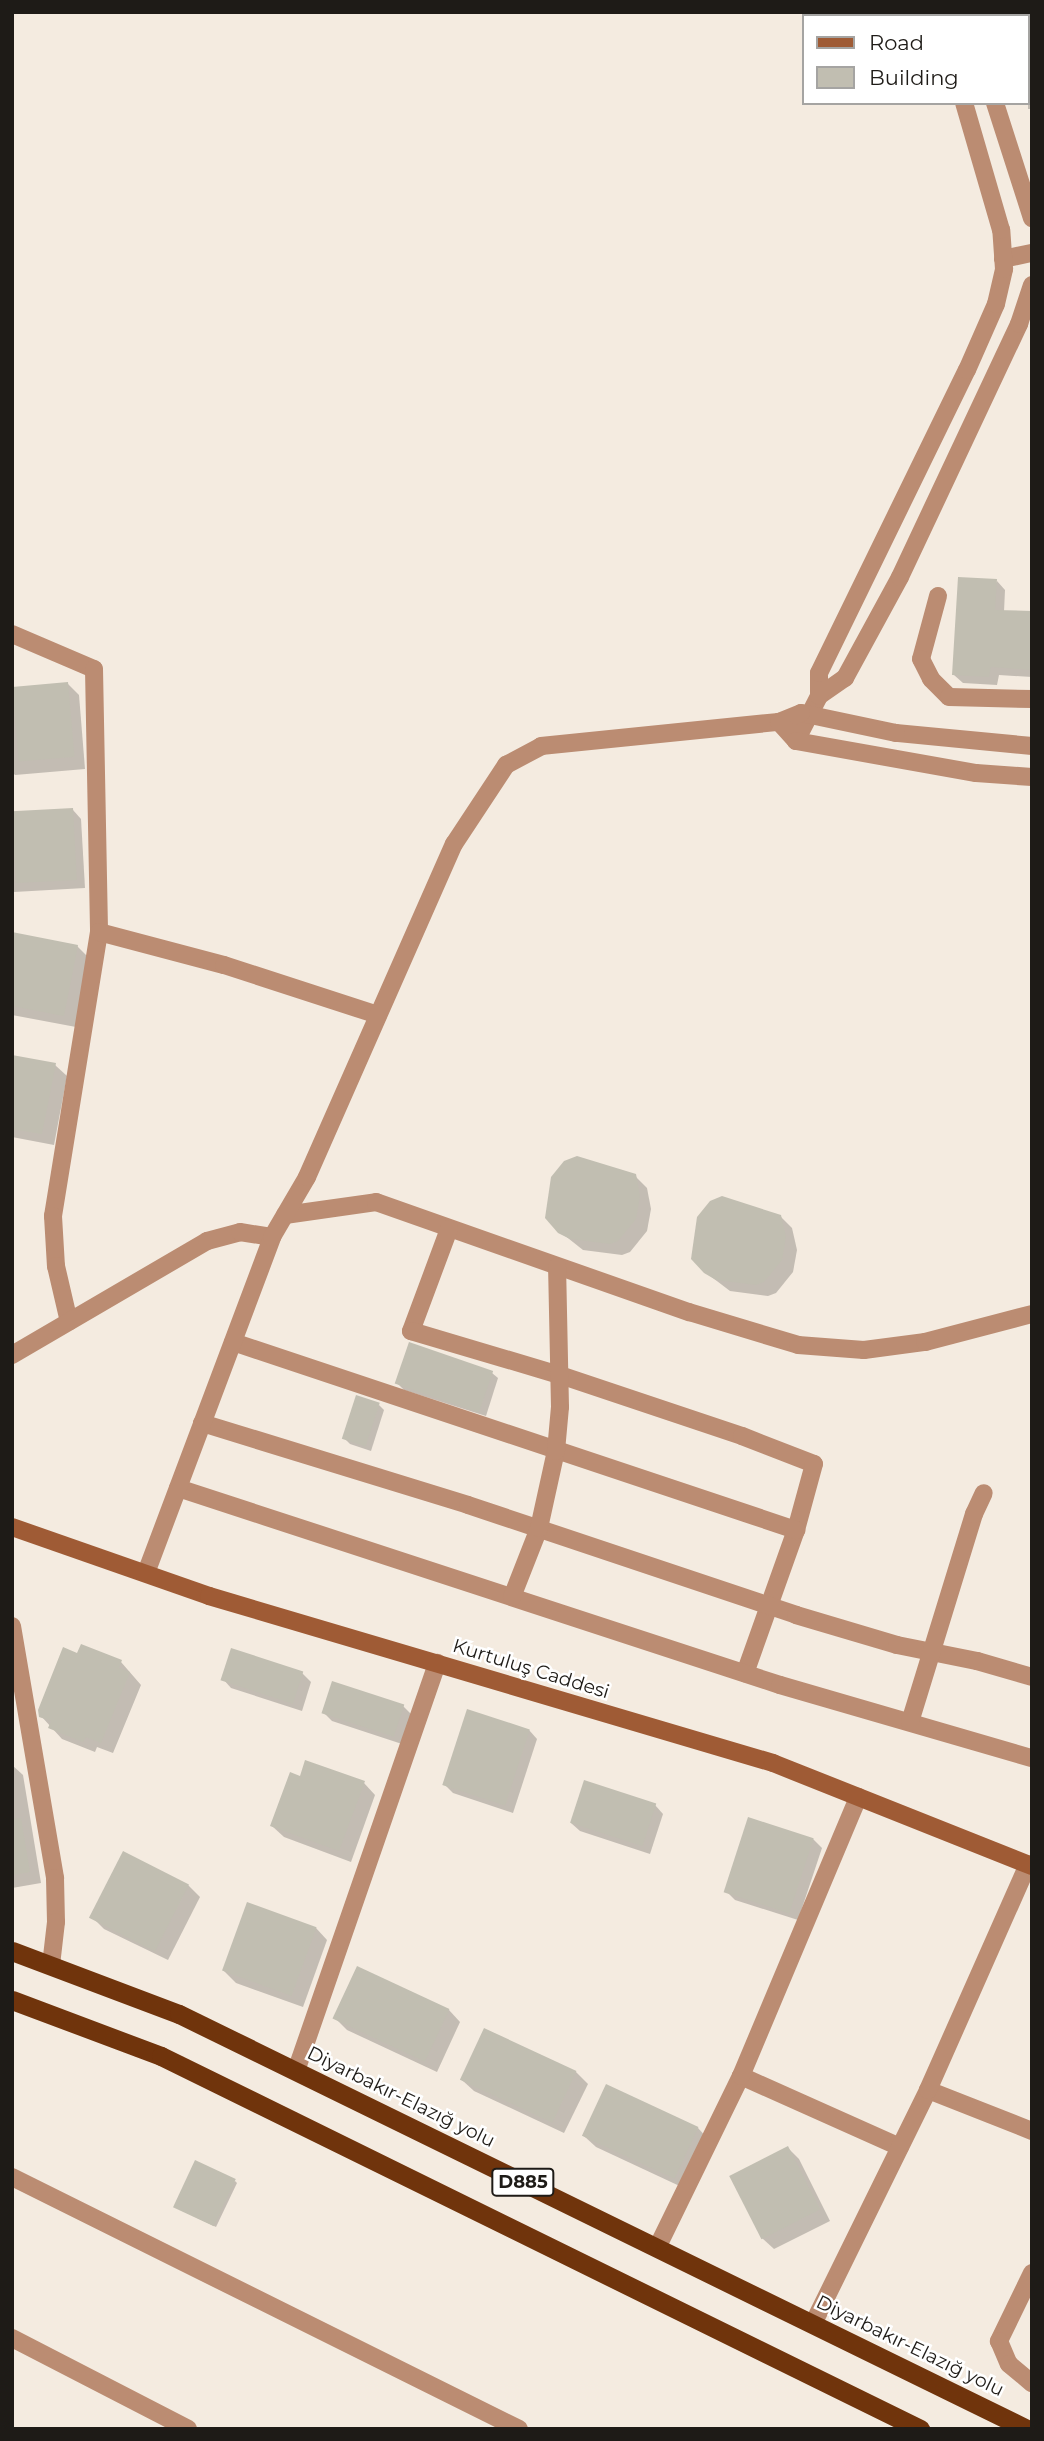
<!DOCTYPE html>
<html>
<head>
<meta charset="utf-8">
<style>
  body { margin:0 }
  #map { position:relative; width:1044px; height:2441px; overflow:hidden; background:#f4ebe0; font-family:Montserrat,sans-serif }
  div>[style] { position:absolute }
  .shadow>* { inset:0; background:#0003; transform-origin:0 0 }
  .building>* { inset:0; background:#c1beb1; transform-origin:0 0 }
  .minor>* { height:18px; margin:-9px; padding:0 9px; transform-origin:9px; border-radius:9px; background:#bb8c72 }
  .tertiary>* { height:18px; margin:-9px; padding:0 9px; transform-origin:9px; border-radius:9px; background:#bb8c72 }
  .secondary>* { height:18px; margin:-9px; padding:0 9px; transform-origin:9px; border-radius:9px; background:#9f5b35 }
  .trunk>* { height:19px; margin:-9.5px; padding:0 9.5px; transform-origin:9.5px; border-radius:9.5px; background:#70340c }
  span { translate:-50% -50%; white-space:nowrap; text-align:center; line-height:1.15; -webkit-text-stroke:5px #fff; paint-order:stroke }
  .shield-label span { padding:2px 5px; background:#fff; border:2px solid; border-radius:5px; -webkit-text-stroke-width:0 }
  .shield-label { font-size:18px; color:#1e1b17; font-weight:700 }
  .street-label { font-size:19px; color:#1e1b17 }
  .frame { position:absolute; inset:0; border:14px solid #1e1b17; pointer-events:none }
  .legend { position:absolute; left:802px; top:14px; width:228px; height:91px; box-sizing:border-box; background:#fff; border:2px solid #a5a4a2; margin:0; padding:9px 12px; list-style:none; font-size:21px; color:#1e1b17 }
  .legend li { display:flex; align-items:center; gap:14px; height:35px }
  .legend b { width:35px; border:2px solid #a5a4a2 }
</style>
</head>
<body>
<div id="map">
  <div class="shadow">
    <i style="left:1032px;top:22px;width:87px;height:4px;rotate:90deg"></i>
    <i style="clip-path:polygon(997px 581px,1005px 590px,1004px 612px,1032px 612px,1032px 677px,999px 675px,997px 685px,963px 683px,954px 675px)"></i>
    <i style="clip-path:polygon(67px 683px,79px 695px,85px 769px,15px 775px,12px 772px,12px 688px)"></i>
    <i style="clip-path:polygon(73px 810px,81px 819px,85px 888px,14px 892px,12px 814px)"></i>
    <i style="clip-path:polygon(12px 934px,77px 946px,89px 958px,76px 1027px,12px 1015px)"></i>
    <i style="clip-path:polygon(12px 1057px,55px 1065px,67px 1076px,54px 1145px,12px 1137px)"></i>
    <i style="clip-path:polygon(635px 1176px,647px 1188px,651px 1209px,647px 1231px,630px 1252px,622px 1255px,583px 1250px,559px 1231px)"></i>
    <i style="clip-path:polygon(780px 1216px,792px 1228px,797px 1250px,793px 1272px,776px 1293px,768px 1296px,730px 1291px,705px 1272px)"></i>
    <i style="clip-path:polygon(492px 1373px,498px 1378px,486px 1416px,404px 1390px,398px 1384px)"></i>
    <i style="clip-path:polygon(379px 1405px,384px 1410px,371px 1451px,350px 1444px,344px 1438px)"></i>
    <i style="clip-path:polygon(78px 1655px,121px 1662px,141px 1685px,113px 1753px,97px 1747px,95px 1752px,62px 1739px,41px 1716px)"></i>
    <i style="clip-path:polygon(302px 1673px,311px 1682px,302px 1711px,231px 1688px,223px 1679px)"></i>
    <i style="clip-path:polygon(403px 1706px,412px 1715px,402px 1744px,332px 1721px,323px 1712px)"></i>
    <i style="clip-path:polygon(529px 1730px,537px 1739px,513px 1813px,453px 1793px,444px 1784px)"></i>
    <i style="clip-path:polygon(12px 1765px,23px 1775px,41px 1883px,12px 1888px)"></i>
    <i style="clip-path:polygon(301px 1778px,364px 1783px,375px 1795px,351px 1862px,284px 1837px,272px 1826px)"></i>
    <i style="clip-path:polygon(655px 1805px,663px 1814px,650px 1854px,580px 1831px,571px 1823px)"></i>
    <i style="clip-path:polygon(813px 1839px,822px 1848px,798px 1920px,735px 1900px,726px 1891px)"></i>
    <i style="clip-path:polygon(188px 1885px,200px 1897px,168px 1960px,104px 1929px,92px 1917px)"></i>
    <i style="clip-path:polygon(316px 1928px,327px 1940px,303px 2007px,236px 1983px,224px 1971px)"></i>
    <i style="clip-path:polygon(449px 2010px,460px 2022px,437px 2072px,347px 2030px,335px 2018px)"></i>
    <i style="clip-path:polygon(576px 2072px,588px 2084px,564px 2133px,474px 2091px,462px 2080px)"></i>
    <i style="clip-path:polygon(698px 2128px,709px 2140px,686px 2189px,596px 2147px,584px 2136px)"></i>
    <i style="clip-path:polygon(788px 2148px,799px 2159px,830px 2221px,774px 2249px,762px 2238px)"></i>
    <i style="clip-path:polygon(235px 2181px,237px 2183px,216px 2227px,177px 2208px)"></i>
  </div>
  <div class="building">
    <i style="clip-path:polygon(958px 577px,997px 579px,995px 610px,1032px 611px,1032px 670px,991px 667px,989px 677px,952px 675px)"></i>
    <i style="left:68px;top:682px;width:75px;height:56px;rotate:85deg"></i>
    <i style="left:73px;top:808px;width:72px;height:61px;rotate:87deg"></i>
    <i style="clip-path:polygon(12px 932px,78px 945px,64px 1016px,12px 1006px)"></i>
    <i style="clip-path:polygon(12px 1055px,56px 1063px,42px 1134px,12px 1129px)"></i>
    <i style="clip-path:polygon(577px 1156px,636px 1174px,640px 1196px,636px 1219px,618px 1241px,610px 1244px,570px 1239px,558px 1233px,545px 1218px,551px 1177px,564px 1161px)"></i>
    <i style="clip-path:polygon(722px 1196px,781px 1215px,786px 1237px,782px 1260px,764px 1282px,756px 1285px,716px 1280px,704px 1273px,691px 1259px,697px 1217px,710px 1201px)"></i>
    <i style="left:409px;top:1342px;width:89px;height:44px;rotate:19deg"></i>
    <i style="left:356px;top:1395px;width:25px;height:46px;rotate:18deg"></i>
    <i style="clip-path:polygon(81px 1644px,122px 1660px,119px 1668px,130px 1672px,101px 1743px,86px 1737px,83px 1742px,48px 1728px,51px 1721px,39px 1717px,38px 1710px,63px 1647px,77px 1653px)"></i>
    <i style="left:231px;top:1648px;width:76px;height:34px;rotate:18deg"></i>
    <i style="left:332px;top:1681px;width:76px;height:34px;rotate:18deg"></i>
    <i style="left:467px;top:1709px;width:66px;height:80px;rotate:18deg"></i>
    <i style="clip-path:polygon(305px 1760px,365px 1781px,339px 1851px,270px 1826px,290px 1772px,300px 1776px)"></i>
    <i style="left:584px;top:1780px;width:76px;height:45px;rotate:18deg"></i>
    <i style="left:748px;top:1817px;width:69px;height:79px;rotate:18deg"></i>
    <i style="clip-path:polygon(21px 1818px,30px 1872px,12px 1875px,12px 1819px)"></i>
    <i style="left:123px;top:1851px;width:74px;height:75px;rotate:27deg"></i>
    <i style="left:247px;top:1902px;width:74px;height:73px;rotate:20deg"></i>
    <i style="left:357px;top:1966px;width:102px;height:58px;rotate:25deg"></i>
    <i style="left:484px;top:2028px;width:102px;height:57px;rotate:25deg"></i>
    <i style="left:606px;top:2084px;width:102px;height:57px;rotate:25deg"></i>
    <i style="left:788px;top:2146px;width:71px;height:66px;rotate:63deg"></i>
    <i style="left:195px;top:2160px;width:45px;height:52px;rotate:25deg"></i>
  </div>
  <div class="minor">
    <i style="left:1003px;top:259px;width:30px;rotate:-12deg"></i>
    <i style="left:938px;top:596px;width:65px;rotate:105.1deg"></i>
    <i style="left:921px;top:659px;width:22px;rotate:63deg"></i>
    <i style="left:931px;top:679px;width:25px;rotate:45deg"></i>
    <i style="left:949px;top:697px;width:83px;rotate:1.4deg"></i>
    <i style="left:12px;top:634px;width:89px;rotate:23.1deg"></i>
    <i style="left:94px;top:669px;width:263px;rotate:88.9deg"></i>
    <i style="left:99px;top:932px;width:288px;rotate:99.2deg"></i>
    <i style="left:53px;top:1216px;width:50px;rotate:86.6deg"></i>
    <i style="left:56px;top:1266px;width:57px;rotate:76.9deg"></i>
    <i style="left:99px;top:932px;width:129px;rotate:14.8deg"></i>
    <i style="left:224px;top:965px;width:162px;rotate:18deg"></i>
    <i style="left:285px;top:1215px;width:92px;rotate:-8.1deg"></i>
    <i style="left:376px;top:1202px;width:332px;rotate:19.4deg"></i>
    <i style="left:689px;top:1312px;width:114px;rotate:16.8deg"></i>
    <i style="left:798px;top:1345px;width:66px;rotate:4.3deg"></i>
    <i style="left:864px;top:1350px;width:62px;rotate:-7.5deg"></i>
    <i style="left:925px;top:1342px;width:111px;rotate:-14.7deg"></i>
    <i style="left:449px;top:1229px;width:109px;rotate:110.4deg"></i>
    <i style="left:411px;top:1331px;width:155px;rotate:16.5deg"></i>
    <i style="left:560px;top:1375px;width:192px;rotate:18.5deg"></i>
    <i style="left:742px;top:1436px;width:77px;rotate:21.3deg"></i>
    <i style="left:814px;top:1464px;width:68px;rotate:105.3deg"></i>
    <i style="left:796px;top:1530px;width:152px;rotate:109.6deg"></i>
    <i style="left:233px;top:1342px;width:594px;rotate:18.47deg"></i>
    <i style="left:12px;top:1355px;width:226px;rotate:-30.3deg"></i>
    <i style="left:207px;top:1241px;width:34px;rotate:-15deg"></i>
    <i style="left:240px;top:1232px;width:32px;rotate:9deg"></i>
    <i style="left:202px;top:1423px;width:278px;rotate:17.1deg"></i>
    <i style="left:468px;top:1505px;width:346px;rotate:18.5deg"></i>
    <i style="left:796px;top:1615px;width:105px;rotate:16.5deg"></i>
    <i style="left:897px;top:1645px;width:82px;rotate:11.3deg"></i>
    <i style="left:977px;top:1661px;width:57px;rotate:16.2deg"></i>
    <i style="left:178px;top:1488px;width:633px;rotate:18.12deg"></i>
    <i style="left:780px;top:1685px;width:262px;rotate:16.2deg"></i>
    <i style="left:146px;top:1573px;width:359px;rotate:-69.4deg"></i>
    <i style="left:272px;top:1237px;width:69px;rotate:-59.7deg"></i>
    <i style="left:307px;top:1177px;width:364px;rotate:-66.2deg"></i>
    <i style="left:454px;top:844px;width:95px;rotate:-56.6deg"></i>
    <i style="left:506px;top:765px;width:40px;rotate:-28deg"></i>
    <i style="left:541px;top:746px;width:239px;rotate:-5.8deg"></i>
    <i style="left:512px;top:1597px;width:74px;rotate:-68.6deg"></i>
    <i style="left:539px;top:1528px;width:79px;rotate:-77.6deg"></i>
    <i style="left:556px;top:1451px;width:44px;rotate:-84.8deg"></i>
    <i style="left:560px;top:1407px;width:140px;rotate:-91.2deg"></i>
    <i style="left:12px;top:1626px;width:256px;rotate:80.3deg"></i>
    <i style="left:55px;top:1878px;width:44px;rotate:88.7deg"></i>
    <i style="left:56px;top:1922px;width:43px;rotate:96.6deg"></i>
    <i style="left:910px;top:1722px;width:218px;rotate:-72.9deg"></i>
    <i style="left:974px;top:1514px;width:23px;rotate:-65deg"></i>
    <i style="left:296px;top:2071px;width:432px;rotate:-70.9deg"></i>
    <i style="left:741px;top:2076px;width:174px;rotate:24.1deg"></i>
    <i style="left:928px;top:2090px;width:112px;rotate:21.5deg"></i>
    <i style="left:12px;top:2177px;width:566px;rotate:26.43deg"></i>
    <i style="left:657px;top:2248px;width:191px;rotate:-64deg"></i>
    <i style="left:741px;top:2076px;width:303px;rotate:-67.2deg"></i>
    <i style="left:1032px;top:2273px;width:76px;rotate:115.9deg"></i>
    <i style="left:999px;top:2341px;width:25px;rotate:67deg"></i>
    <i style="left:1009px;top:2364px;width:30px;rotate:40deg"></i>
    <i style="left:813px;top:2324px;width:261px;rotate:-63.8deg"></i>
    <i style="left:928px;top:2090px;width:247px;rotate:-66.1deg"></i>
    <i style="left:12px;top:2338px;width:198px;rotate:27.3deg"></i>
  </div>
  <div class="tertiary">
    <i style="left:937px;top:12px;width:4px;rotate:63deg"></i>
    <i style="left:966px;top:12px;width:4px;rotate:76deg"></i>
    <i style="left:995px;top:103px;width:121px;rotate:72.2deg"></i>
    <i style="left:819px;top:696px;width:32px;rotate:-35deg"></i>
    <i style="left:845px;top:678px;width:115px;rotate:-61.4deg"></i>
    <i style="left:900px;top:577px;width:280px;rotate:-64.8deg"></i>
    <i style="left:1019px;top:324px;width:41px;rotate:-71.6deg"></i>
    <i style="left:796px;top:741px;width:51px;rotate:-62.9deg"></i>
    <i style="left:819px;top:696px;width:23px;rotate:-90deg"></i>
    <i style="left:819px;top:673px;width:337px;rotate:-64deg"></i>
    <i style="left:967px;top:370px;width:72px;rotate:-66.3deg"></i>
    <i style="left:996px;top:304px;width:36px;rotate:-77deg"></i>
    <i style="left:1004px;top:269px;width:39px;rotate:-94deg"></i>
    <i style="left:1001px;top:230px;width:132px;rotate:-106.2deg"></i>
    <i style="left:1032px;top:746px;width:137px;rotate:-174.5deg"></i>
    <i style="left:896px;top:733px;width:97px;rotate:-168.1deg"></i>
    <i style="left:801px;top:713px;width:24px;rotate:158deg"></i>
    <i style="left:779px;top:722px;width:25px;rotate:48deg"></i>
    <i style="left:796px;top:741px;width:183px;rotate:10.1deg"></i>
    <i style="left:976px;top:773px;width:56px;rotate:4.1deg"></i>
  </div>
  <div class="secondary">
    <i style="left:12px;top:1527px;width:209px;rotate:19.3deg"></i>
    <i style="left:209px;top:1596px;width:588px;rotate:16.49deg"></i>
    <i style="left:773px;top:1763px;width:279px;rotate:21.7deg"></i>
  </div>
  <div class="trunk">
    <i style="left:12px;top:1951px;width:178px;rotate:20.7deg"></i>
    <i style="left:179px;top:2014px;width:944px;rotate:26.08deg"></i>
    <i style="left:12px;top:2000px;width:159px;rotate:20.6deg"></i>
    <i style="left:161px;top:2056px;width:846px;rotate:26.17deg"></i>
  </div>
  <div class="shield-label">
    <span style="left:523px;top:2182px">D885</span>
  </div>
  <div class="street-label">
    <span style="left:531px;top:1669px;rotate:17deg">Kurtuluş Caddesi</span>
    <span style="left:401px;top:2097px;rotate:26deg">Diyarbakır-Elazığ yolu</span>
    <span style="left:910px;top:2346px;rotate:26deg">Diyarbakır-Elazığ yolu</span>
  </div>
  <div class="frame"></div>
  <ul class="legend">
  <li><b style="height:9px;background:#9f5b35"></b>Road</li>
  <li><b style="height:19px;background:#c1beb1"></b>Building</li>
  </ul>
</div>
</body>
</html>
